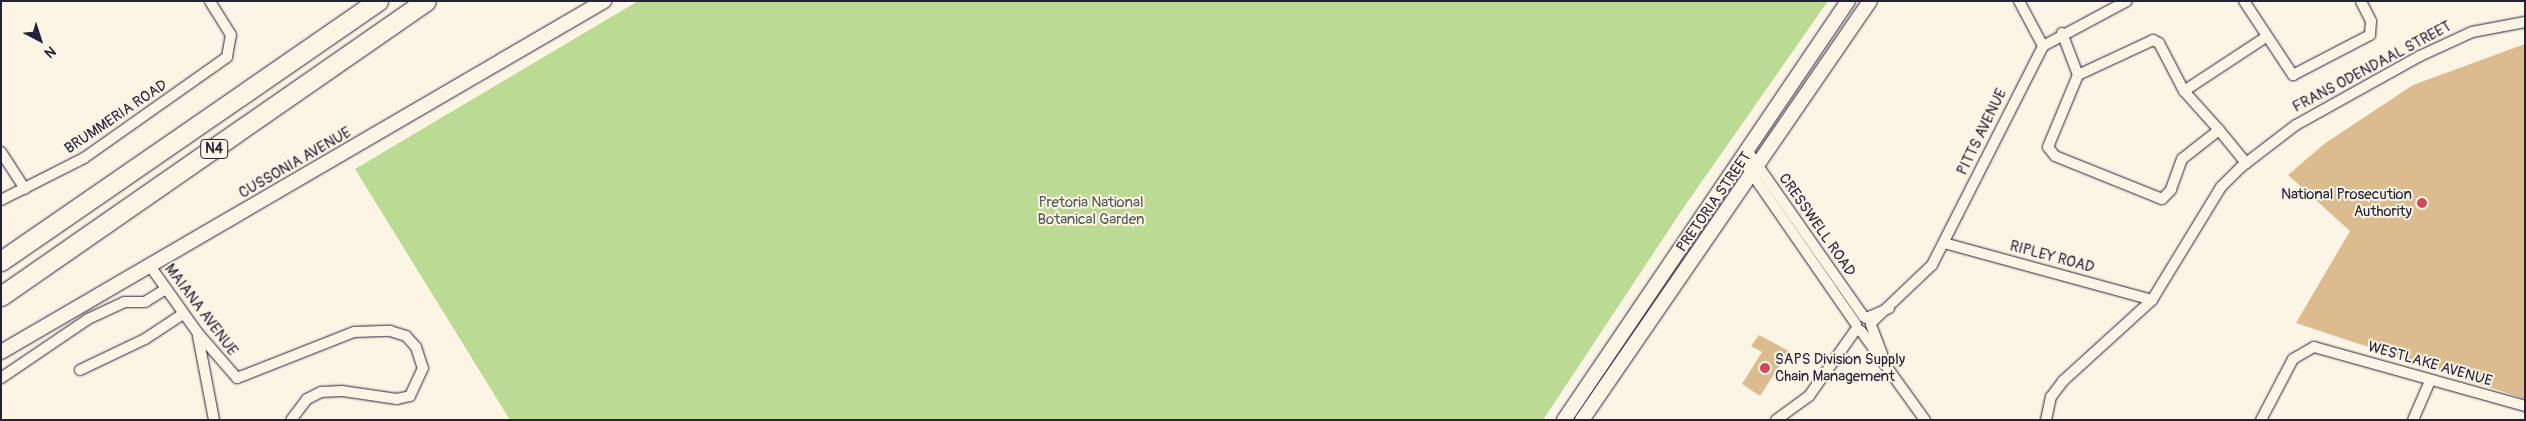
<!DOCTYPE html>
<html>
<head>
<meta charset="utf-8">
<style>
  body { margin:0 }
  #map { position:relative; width:2526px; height:421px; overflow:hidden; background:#fcf5e5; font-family:Pangolin,sans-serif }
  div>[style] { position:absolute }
  .green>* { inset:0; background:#bbdb94 }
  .building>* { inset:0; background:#dcbc8f }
  .roads { filter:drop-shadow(0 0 1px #22223b) drop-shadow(0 0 1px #22223b) }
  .street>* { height:10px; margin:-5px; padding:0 5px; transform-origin:5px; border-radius:5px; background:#fcf5e5 }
  .secondary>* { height:14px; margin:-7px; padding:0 7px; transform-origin:7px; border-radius:7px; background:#fcf5e5 }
  .highway>* { height:19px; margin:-9.5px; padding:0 9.5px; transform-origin:9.5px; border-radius:9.5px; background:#fcf5e5 }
  .dots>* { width:14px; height:14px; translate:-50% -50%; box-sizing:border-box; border:2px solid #fcf5e5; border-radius:50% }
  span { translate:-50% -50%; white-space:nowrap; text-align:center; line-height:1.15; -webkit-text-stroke:4px #fcf5e5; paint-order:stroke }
  .shield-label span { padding:1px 4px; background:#fcf5e5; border:1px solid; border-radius:4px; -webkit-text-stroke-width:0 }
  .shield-label { font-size:14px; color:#22223b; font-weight:700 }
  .street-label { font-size:15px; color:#22223b }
  .poi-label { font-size:15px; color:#22223b }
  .right { translate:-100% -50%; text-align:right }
  .left { translate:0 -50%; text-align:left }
  .park-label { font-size:15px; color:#505a56 }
  .frame { position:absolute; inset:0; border:2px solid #22223b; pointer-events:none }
  .north { position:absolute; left:15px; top:15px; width:50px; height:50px; -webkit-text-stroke:4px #fcf5e5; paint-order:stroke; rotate:140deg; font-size:14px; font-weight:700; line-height:20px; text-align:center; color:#22223b }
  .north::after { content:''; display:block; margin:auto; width:18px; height:22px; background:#22223b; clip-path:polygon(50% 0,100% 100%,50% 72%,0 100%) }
</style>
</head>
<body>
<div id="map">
  <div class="green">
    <i style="clip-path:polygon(638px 1px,1828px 1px,1684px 207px,1543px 420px,510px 420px,355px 169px)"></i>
  </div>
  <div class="building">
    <i style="clip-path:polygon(2525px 44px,2525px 399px,2296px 323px,2350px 231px,2288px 175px,2324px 144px,2413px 85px)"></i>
    <i style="clip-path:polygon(1759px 335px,1789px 351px,1760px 396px,1742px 384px,1762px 352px,1751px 346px)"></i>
  </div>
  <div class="roads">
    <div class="street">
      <i style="left:2019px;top:1px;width:51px;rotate:61.9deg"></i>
      <i style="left:2244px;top:1px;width:89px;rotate:56.5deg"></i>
      <i style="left:2293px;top:75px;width:87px;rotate:-27.5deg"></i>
      <i style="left:2370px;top:35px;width:14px;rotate:-86deg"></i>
      <i style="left:2371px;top:21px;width:22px;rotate:-117deg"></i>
      <i style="left:2062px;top:33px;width:45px;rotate:69.1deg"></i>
      <i style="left:2184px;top:91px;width:98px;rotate:-33.4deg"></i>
      <i style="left:2219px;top:130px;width:47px;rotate:141.9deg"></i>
      <i style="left:2182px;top:159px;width:33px;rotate:110deg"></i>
      <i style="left:2171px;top:190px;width:13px;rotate:135deg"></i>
      <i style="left:2162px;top:199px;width:115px;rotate:-158.1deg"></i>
      <i style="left:2055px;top:156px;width:11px;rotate:-128deg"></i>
      <i style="left:2048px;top:147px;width:78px;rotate:-67.4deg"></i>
      <i style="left:2078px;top:75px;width:83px;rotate:-25deg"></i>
      <i style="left:2153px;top:40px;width:7px;rotate:27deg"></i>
      <i style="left:2159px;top:43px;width:54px;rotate:62.5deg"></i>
      <i style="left:2184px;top:91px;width:52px;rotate:48.1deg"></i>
      <i style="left:2219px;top:130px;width:43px;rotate:50.7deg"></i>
      <i style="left:1747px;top:150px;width:204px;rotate:55deg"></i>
      <i style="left:1px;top:152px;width:44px;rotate:57deg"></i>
      <i style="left:1741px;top:158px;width:202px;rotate:55.3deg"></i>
      <i style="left:1px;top:200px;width:93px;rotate:-26.8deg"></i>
      <i style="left:84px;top:158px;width:175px;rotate:-35.2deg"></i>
      <i style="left:227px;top:57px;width:22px;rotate:-80deg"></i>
      <i style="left:231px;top:35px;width:40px;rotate:-122deg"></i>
      <i style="left:1944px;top:243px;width:216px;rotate:15.3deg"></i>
      <i style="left:150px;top:266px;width:81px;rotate:54.5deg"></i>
      <i style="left:197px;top:332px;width:61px;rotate:49deg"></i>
      <i style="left:237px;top:378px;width:126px;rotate:-21.5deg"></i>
      <i style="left:354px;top:332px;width:36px;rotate:-2deg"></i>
      <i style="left:390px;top:331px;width:17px;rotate:17deg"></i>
      <i style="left:406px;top:336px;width:15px;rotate:48deg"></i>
      <i style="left:416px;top:347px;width:22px;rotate:72deg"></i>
      <i style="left:423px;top:368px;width:31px;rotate:115deg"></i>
      <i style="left:410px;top:396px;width:13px;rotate:167deg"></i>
      <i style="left:397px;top:399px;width:56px;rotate:-171.7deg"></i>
      <i style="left:342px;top:391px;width:21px;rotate:177deg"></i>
      <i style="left:321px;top:392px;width:16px;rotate:153deg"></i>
      <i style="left:307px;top:399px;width:26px;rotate:127deg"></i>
      <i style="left:1866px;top:318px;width:25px;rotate:-23deg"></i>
      <i style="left:1871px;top:323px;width:84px;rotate:-43.6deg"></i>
      <i style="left:1932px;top:265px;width:246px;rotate:-63.1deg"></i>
      <i style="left:2043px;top:46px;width:95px;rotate:-28.2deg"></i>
      <i style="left:1871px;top:325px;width:31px;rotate:69deg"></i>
      <i style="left:1861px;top:331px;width:110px;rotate:54.3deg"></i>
      <i style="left:198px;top:336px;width:86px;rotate:79.2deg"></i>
      <i style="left:80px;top:370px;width:72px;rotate:-25.5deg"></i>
      <i style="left:145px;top:339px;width:45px;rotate:-33.3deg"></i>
      <i style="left:1px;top:378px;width:105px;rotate:-34.1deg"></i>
      <i style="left:88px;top:319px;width:40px;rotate:-25deg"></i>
      <i style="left:124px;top:302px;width:21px"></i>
      <i style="left:145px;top:302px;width:25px;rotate:-32deg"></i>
      <i style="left:1776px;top:420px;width:41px;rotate:-36deg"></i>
      <i style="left:1809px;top:396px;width:83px;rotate:-54.8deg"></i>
      <i style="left:2046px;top:420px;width:24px;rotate:-78deg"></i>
      <i style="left:2051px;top:397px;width:20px;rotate:-53deg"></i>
      <i style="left:2063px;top:381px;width:120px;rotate:-42.3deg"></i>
      <i style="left:2152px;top:300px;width:132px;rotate:-58.6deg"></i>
      <i style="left:2221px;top:187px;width:28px;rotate:-45deg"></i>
      <i style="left:2241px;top:167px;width:69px;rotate:-37.4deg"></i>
      <i style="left:2296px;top:125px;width:142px;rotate:-29.1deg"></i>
      <i style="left:2420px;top:56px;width:57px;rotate:-24.8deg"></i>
      <i style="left:2472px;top:32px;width:54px;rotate:-10.7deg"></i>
      <i style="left:2261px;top:420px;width:69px;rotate:-62.3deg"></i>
      <i style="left:2293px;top:359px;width:24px;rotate:-30deg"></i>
      <i style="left:2314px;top:347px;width:219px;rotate:15.6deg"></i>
      <i style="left:2413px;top:420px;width:43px;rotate:-66.4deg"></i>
    </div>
    <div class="secondary">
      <i style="left:1px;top:352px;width:698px;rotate:-30.2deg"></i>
      <i style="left:1564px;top:420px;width:506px;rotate:-55.87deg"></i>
      <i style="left:1582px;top:420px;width:508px;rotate:-55.5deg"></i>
    </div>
    <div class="highway">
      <i style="left:1px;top:261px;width:458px;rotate:-34.6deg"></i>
      <i style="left:1px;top:296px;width:517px;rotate:-34.77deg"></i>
    </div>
  </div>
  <div class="dots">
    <i style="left:2422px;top:203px;background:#d1495b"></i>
    <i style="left:1765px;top:368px;background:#d1495b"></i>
  </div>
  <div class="shield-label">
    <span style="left:214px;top:149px">N4</span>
  </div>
  <div class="street-label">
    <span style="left:2372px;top:67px;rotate:-28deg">FRANS ODENDAAL STREET</span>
    <span style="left:116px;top:117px;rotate:-34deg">BRUMMERIA ROAD</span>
    <span style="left:1982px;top:132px;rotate:-64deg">PITTS AVENUE</span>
    <span style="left:295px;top:163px;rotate:-30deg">CUSSONIA AVENUE</span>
    <span style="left:1714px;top:202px;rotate:-55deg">PRETORIA STREET</span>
    <span style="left:1817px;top:225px;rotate:55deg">CRESSWELL ROAD</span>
    <span style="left:2052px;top:257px;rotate:15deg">RIPLEY ROAD</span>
    <span style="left:201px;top:310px;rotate:53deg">MAIANA AVENUE</span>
    <span style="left:2430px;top:364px;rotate:16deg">WESTLAKE AVENUE</span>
  </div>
  <div class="poi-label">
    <span class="right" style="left:2412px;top:203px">National Prosecution<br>Authority</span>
    <span class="left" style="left:1775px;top:368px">SAPS Division Supply<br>Chain Management</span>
  </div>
  <div class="park-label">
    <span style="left:1091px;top:211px">Pretoria National<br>Botanical Garden</span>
  </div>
  <div class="frame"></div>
  <div class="north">N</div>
</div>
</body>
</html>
